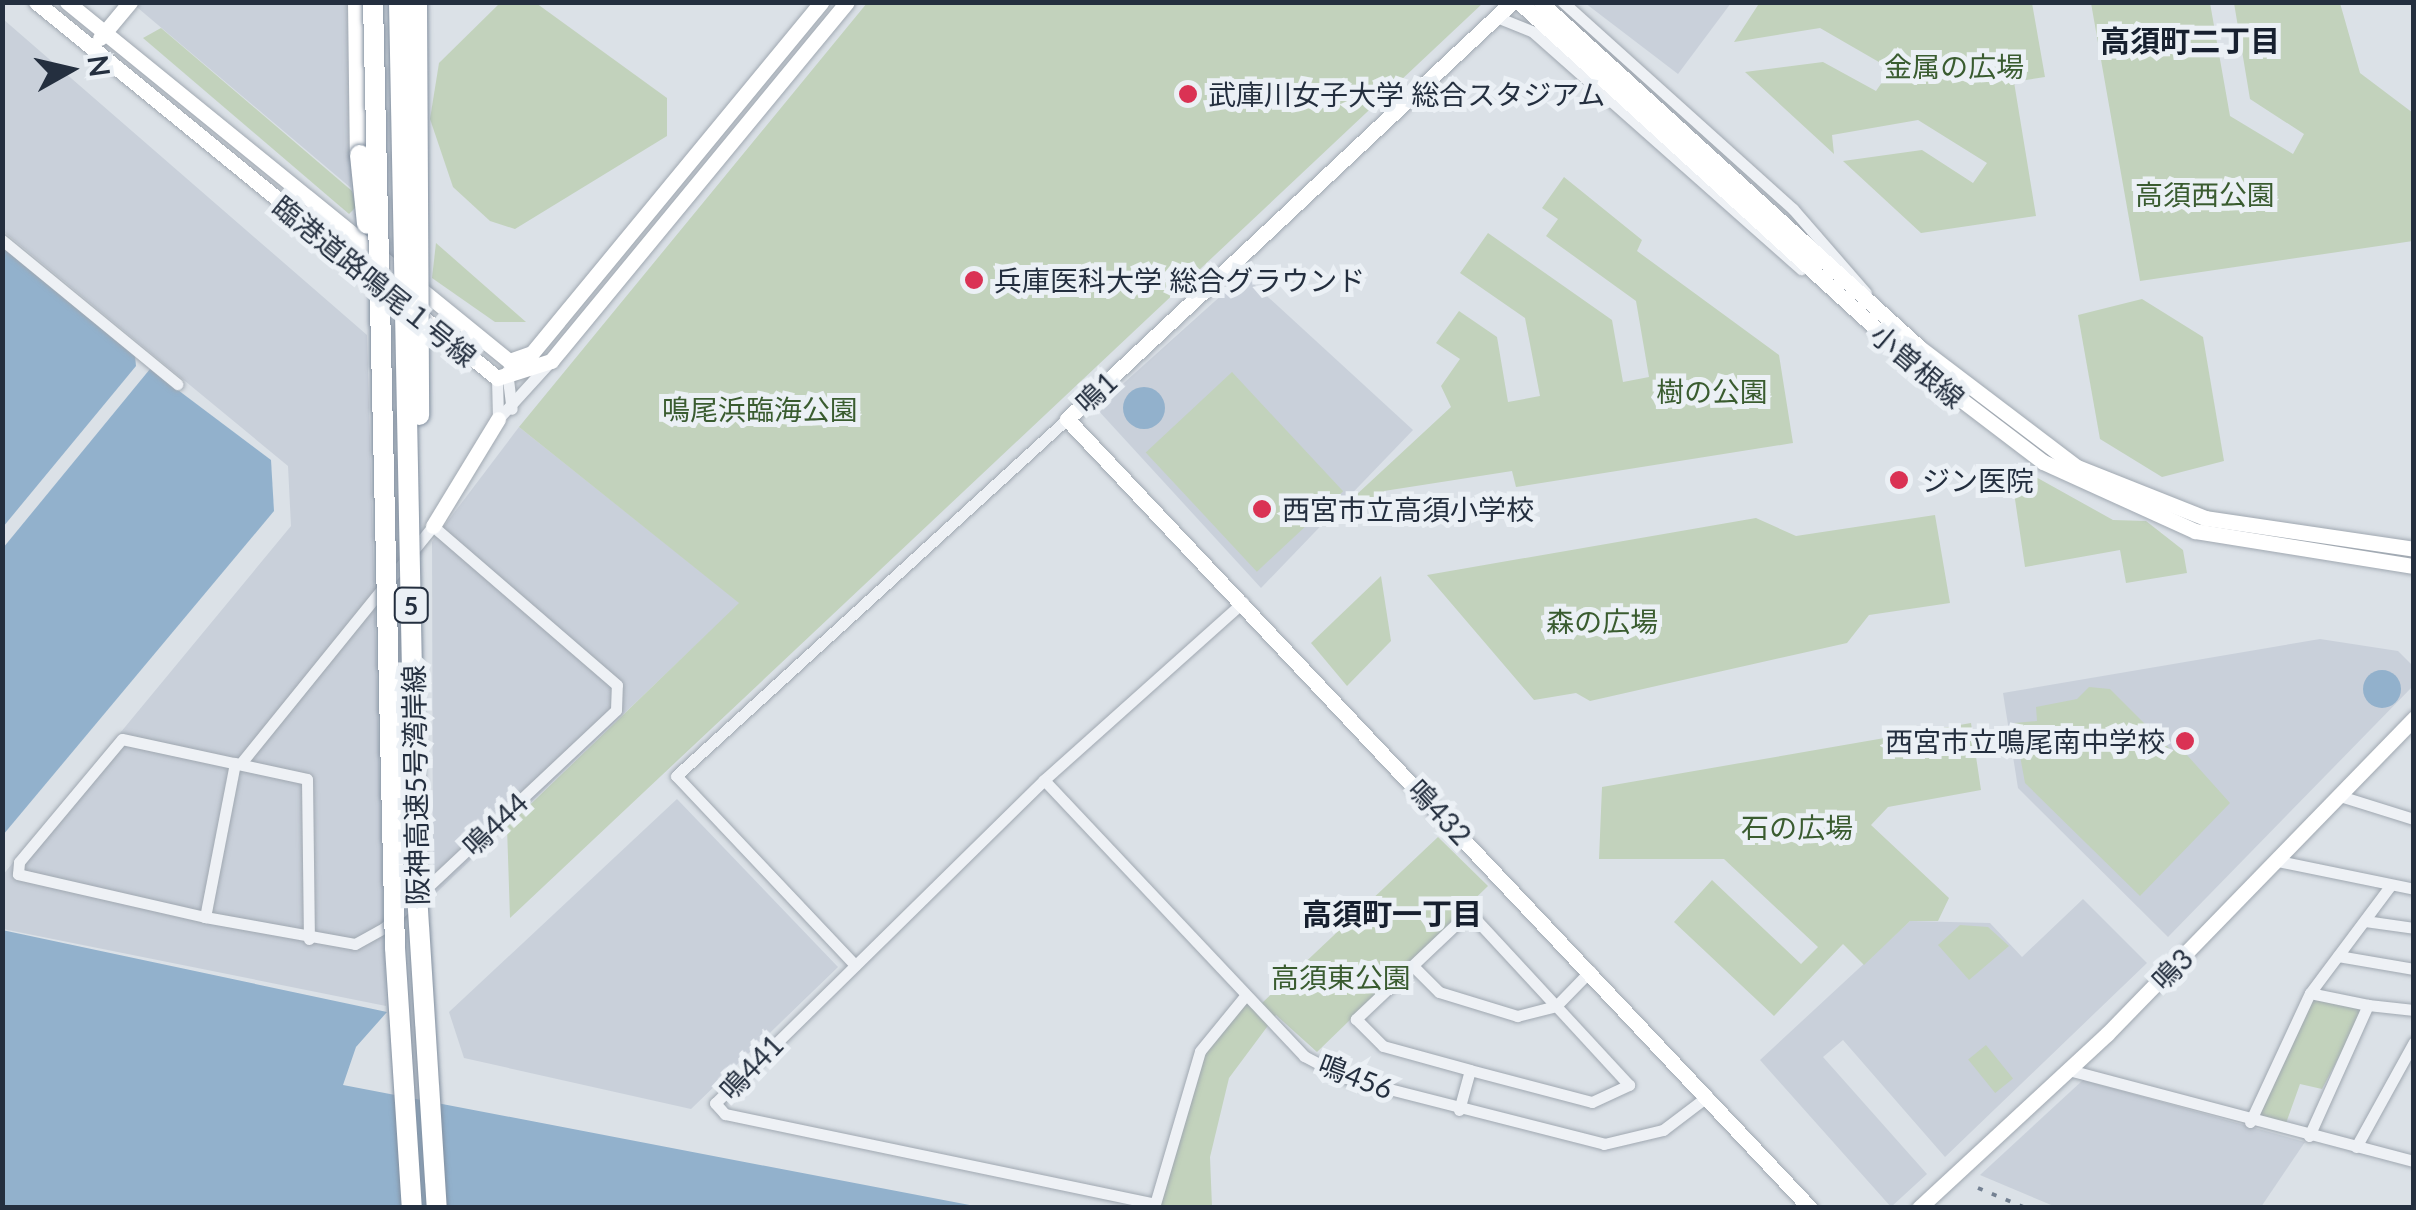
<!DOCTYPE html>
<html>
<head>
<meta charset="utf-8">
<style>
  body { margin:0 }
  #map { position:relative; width:2416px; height:1210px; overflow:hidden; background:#dbe1e7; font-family:Lato,"Noto Sans JP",sans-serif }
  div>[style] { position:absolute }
  .built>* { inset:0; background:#c9d0da }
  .green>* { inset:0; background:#c2d2bc; transform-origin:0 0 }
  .water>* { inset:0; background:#92b1cc }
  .round { border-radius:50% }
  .roads { filter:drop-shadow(0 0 2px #a0a8b1) drop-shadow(0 0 2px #a0a8b1) }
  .street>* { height:11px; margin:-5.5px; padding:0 5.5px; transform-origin:5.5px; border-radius:5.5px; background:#eef1f5 }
  .secondary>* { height:15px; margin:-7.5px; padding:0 7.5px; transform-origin:7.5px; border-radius:7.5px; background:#fff }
  .highway>* { height:20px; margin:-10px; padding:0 10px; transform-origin:10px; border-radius:10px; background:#fff }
  .rail>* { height:4px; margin-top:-2px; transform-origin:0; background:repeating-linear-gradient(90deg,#748192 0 5px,transparent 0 15px) }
  .bridges { filter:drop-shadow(0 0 2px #828f9f) drop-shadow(0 0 2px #828f9f) }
  .highway-bridge>* { height:20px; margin:-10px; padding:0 10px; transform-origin:10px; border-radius:10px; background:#fff }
  .dots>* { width:28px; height:28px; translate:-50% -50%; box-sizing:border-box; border:5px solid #ebf0f5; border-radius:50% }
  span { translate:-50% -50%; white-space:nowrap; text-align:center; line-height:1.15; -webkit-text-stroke:10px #ebf0f5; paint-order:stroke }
  .shield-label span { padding:2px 8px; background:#ebf0f5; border:2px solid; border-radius:8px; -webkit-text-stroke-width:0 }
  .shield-label { font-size:25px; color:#242f3f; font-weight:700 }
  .park-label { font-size:28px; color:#3a5c30 }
  .poi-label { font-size:28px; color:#242f3f }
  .left { translate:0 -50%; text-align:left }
  .right { translate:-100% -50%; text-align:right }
  .street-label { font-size:28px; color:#242f3f }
  .neighbourhood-label { font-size:30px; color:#17202f; font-weight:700 }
  .frame { position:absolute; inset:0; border:5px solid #242f3f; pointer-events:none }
  .north { position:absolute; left:20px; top:20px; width:100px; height:100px; -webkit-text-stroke:8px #ebf0f5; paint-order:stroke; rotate:82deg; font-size:28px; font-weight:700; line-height:40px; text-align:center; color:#242f3f }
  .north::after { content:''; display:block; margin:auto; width:35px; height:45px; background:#242f3f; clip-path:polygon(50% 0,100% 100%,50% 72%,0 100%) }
</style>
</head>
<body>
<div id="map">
  <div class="built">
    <i style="clip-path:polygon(132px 3px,351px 3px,351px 188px)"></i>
    <i style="clip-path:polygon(1585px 3px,1731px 3px,1678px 74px)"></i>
    <i style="clip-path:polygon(3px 19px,367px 335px,386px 1006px,3px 929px,2px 876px,291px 526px,288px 466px,3px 231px)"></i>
    <i style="clip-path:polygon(1244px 275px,1413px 430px,1261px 588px,1096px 408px)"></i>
    <i style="clip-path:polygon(519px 427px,740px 603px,433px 896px,432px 542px)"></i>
    <i style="clip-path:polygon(2320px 639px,2398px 651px,2413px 666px,2413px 686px,2168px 937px,2018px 788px,2003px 693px)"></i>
    <i style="clip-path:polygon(677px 799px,838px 967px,691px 1109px,464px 1058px,449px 1012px)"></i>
    <i style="clip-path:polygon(2083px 899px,2147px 963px,1945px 1157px,1843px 1040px,1823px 1057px,1927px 1174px,1891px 1207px,1760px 1060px,1910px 921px,1990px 923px,2022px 957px)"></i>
    <i style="clip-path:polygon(2083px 1080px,2305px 1142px,2261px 1207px,2056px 1207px,1980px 1175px)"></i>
  </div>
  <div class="green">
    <i style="clip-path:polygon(501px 2px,536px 3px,667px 98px,667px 136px,515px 229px,490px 221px,453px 187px,430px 119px,439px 63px)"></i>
    <i style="clip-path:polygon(1760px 2px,2032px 3px,2045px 77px,2014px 82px,2036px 216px,1921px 233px,1843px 161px,1922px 150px,1973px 183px,1987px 163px,1918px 120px,1832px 135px,1834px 154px,1745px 72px,1823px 62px,1876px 91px,1891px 69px,1820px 28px,1734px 42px)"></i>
    <i style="clip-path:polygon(867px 3px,1483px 3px,510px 918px,507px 827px,739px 603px,519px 427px)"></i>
    <i style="clip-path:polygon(2091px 3px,2210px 3px,2230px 116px,2293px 154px,2304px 134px,2250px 99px,2234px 3px,2340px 3px,2360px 73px,2413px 113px,2413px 241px,2140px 281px)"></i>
    <i style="clip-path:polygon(161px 28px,352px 191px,356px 207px,349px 214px,143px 38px)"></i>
    <i style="clip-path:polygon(1564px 177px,1642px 240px,1637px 251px,1779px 355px,1793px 443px,1516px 487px,1512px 471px,1384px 491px,1385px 502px,1362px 506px,1355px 496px,1451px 407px,1441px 386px,1460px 359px,1436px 343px,1459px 311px,1497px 337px,1508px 402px,1540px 396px,1525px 318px,1460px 273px,1488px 233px,1612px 320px,1623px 382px,1649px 377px,1636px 301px,1546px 236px,1558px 219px,1542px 208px)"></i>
    <i style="clip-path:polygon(436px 243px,526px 322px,495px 322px,432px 278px)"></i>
    <i style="clip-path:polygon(2142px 299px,2203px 337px,2224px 461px,2162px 477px,2100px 439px,2078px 315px)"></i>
    <i style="left:1232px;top:372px;width:163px;height:118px;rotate:47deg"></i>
    <i style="clip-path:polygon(2034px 476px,2113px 520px,2146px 521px,2183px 550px,2187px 573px,2126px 583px,2120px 550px,2025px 567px,2012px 479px)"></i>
    <i style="clip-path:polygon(1935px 515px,1950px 603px,1869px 615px,1847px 643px,1590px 701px,1576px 693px,1534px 700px,1427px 575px,1756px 518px,1796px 536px)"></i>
    <i style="clip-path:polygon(1381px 576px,1391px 641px,1347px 686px,1311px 643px)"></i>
    <i style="clip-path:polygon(2089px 687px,2110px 689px,2172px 751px,2178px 745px,2230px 803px,2140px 896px,2025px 783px,2014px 723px,2037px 721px,2036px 707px,2077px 699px)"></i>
    <i style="clip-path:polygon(1971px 723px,1981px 790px,1888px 807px,1871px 825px,1949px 898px,1938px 921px,1910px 921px,1864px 965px,1843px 944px,1774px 1016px,1674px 922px,1712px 880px,1801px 964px,1818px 947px,1724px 859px,1599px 859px,1602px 787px)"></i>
    <i style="clip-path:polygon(1438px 837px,1488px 886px,1317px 1052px,1276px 1015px,1229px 1078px,1210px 1157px,1212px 1207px,1157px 1208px,1204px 1050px,1253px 995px,1262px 1003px)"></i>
    <i style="clip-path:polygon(1960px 925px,1988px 927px,2009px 946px,1969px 980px,1938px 945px)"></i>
    <i style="clip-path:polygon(2311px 996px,2365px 1008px,2322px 1089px,2300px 1084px,2285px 1126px,2255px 1120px)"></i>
    <i style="left:1986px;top:1045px;width:43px;height:23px;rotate:51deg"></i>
  </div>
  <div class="water">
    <i style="clip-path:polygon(3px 247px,135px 356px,136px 366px,3px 527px)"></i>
    <i style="clip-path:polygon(150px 369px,271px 460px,274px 511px,3px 835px,3px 548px)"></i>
    <i class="round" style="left:1123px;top:387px;width:42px;height:42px"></i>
    <i class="round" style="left:2363px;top:670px;width:38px;height:38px"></i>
    <i style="clip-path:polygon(2px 930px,387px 1012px,356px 1047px,343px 1085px,980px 1207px,3px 1207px)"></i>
  </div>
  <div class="roads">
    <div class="street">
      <i style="left:1563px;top:2px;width:309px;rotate:42deg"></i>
      <i style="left:1793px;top:209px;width:111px;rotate:49deg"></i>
      <i style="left:1499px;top:18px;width:37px;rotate:22deg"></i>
      <i style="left:1533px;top:32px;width:358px;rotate:41.5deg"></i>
      <i style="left:2px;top:240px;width:227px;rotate:39.4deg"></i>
      <i style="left:507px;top:371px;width:38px;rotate:83deg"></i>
      <i style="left:497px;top:378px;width:41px;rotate:88.6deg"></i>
      <i style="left:498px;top:419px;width:79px;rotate:-47.6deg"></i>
      <i style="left:1243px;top:602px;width:267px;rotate:138.2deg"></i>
      <i style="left:1044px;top:780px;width:461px;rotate:135.5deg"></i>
      <i style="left:715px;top:1103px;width:15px;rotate:48deg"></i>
      <i style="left:725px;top:1114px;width:439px;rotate:11.8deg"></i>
      <i style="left:1155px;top:1204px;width:159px;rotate:-73.6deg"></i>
      <i style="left:1200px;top:1051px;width:71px;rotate:-50.7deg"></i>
      <i style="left:235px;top:763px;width:157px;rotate:101deg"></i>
      <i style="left:205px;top:917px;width:152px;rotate:10.2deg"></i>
      <i style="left:355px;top:944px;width:33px;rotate:-29deg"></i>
      <i style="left:384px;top:928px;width:318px;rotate:-43.2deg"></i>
      <i style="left:616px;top:710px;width:25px;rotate:-88deg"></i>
      <i style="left:617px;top:685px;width:243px;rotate:-139.2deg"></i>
      <i style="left:433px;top:526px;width:306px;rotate:129deg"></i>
      <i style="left:1044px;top:780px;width:379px;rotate:46.7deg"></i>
      <i style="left:1304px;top:1056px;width:47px;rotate:27.6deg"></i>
      <i style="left:1346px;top:1078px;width:266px;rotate:14.3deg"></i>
      <i style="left:1604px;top:1144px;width:61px;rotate:-13.3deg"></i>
      <i style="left:1663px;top:1130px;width:56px;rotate:-37.1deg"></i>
      <i style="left:2340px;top:796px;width:77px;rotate:17.3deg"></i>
      <i style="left:2278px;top:861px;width:139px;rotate:11.6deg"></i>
      <i style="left:205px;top:917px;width:192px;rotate:-167.1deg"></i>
      <i style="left:18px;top:874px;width:12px;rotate:-85deg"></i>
      <i style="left:19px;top:862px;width:160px;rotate:-50.1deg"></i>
      <i style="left:122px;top:739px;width:189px;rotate:12.2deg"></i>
      <i style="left:307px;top:779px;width:160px;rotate:89.3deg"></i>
      <i style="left:2365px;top:921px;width:49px;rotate:8.1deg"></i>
      <i style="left:2338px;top:956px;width:77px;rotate:9.7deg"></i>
      <i style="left:855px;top:965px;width:260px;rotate:-133.4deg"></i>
      <i style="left:676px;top:776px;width:529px;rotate:-42.4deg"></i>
      <i style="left:1414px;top:967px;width:35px;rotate:45deg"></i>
      <i style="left:1439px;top:992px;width:82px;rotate:17.1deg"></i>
      <i style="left:1517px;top:1016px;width:40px;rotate:-14.4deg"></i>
      <i style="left:1556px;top:1006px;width:128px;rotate:-132.8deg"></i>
      <i style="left:1469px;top:912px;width:156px;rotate:136.6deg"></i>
      <i style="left:1356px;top:1019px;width:38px;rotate:45deg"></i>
      <i style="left:1383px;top:1046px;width:90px;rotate:15.4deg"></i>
      <i style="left:2368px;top:1005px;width:46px;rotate:6.2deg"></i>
      <i style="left:2069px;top:1070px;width:357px;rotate:14.8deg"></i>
      <i style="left:1459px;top:1110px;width:41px;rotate:-74.6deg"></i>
      <i style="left:1470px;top:1070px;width:126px;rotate:14.7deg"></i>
      <i style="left:1592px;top:1102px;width:41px;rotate:-24.7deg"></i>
      <i style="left:1629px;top:1085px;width:108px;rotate:-132.7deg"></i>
      <i style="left:1556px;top:1006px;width:49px;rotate:-45.8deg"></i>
      <i style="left:2250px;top:1122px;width:142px;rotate:-65.1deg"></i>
      <i style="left:2309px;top:1136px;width:144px;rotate:-65.8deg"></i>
      <i style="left:2368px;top:1005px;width:59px;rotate:-168.3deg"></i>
      <i style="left:2310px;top:993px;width:134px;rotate:-53.2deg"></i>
      <i style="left:2356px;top:1147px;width:120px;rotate:-61.1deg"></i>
    </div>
    <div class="secondary">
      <i style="left:36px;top:2px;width:595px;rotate:39.2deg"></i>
      <i style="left:497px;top:378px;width:57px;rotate:-17.5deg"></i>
      <i style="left:551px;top:361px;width:465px;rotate:-50.5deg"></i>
      <i style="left:67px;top:2px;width:569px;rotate:39.08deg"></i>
      <i style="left:509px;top:361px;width:24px;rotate:-19deg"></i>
      <i style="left:532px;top:353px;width:455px;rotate:-50.5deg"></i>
      <i style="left:1512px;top:2px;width:610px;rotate:136.86deg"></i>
      <i style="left:1067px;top:419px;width:1084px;rotate:46.72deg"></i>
      <i style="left:1519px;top:2px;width:539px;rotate:42.45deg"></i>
      <i style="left:1917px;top:366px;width:158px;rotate:37.3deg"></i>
      <i style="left:2043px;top:462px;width:167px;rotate:24.4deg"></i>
      <i style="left:2195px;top:531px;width:222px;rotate:9.1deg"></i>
      <i style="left:1540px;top:2px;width:514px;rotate:42.32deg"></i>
      <i style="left:1920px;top:348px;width:197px;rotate:37.2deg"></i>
      <i style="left:2077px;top:467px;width:138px;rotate:21.7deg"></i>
      <i style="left:2205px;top:518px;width:211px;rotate:8.4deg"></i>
      <i style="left:100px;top:38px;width:47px;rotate:-50.2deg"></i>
      <i style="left:433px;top:526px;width:125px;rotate:-58.7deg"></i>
      <i style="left:1919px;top:1208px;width:256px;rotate:-42.8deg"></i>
      <i style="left:2107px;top:1034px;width:441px;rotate:-45.8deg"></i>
    </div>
    <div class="highway">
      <i style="left:358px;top:2px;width:153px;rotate:89.3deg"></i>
    </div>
  </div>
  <div class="rail">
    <i style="left:1978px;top:1188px;width:52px;rotate:22.6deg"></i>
  </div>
  <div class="bridges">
    <div class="highway-bridge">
      <i style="left:373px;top:2px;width:946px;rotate:88.67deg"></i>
      <i style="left:395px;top:948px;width:261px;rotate:86.3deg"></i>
      <i style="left:399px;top:2px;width:876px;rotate:88.89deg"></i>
      <i style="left:416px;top:878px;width:331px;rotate:86.4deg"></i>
      <i style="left:417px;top:2px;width:413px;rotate:89.7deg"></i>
      <i style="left:360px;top:155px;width:69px;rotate:84.2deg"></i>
    </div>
  </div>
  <div class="dots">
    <i style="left:1188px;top:94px;background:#da3254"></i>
    <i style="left:974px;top:280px;background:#da3254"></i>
    <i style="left:1899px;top:480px;background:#da3254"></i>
    <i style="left:1262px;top:509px;background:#da3254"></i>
    <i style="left:2185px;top:741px;background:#da3254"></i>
  </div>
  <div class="shield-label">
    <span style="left:411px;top:605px">5</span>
  </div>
  <div class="park-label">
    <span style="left:1954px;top:66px">金属の広場</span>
    <span style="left:2205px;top:194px">高須西公園</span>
    <span style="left:1712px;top:391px">樹の公園</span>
    <span style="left:760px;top:409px">鳴尾浜臨海公園</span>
    <span style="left:1602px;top:621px">森の広場</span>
    <span style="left:1797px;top:827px">石の広場</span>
    <span style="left:1341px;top:977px">高須東公園</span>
  </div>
  <div class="poi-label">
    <span class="left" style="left:1208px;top:94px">武庫川女子大学 総合スタジアム</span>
    <span class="left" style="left:994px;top:280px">兵庫医科大学 総合グラウンド</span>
    <span class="left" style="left:1922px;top:480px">ジン医院</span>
    <span class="left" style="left:1282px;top:509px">西宮市立高須小学校</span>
    <span class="right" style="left:2165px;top:741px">西宮市立鳴尾南中学校</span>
  </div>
  <div class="street-label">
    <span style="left:375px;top:281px;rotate:39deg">臨港道路鳴尾１号線</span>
    <span style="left:1918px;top:366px;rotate:40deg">小曽根線</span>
    <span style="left:1096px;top:392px;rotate:-43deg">鳴1</span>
    <span style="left:415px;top:785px;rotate:-91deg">阪神高速5号湾岸線</span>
    <span style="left:1440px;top:812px;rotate:47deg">鳴432</span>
    <span style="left:495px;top:824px;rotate:-43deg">鳴444</span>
    <span style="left:2172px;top:969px;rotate:-45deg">鳴3</span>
    <span style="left:751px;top:1067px;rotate:-46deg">鳴441</span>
    <span style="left:1356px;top:1076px;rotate:21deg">鳴456</span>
  </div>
  <div class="neighbourhood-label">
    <span style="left:2190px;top:40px">高須町二丁目</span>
    <span style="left:1392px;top:913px">高須町一丁目</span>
  </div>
  <div class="frame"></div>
  <div class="north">N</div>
</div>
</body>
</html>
